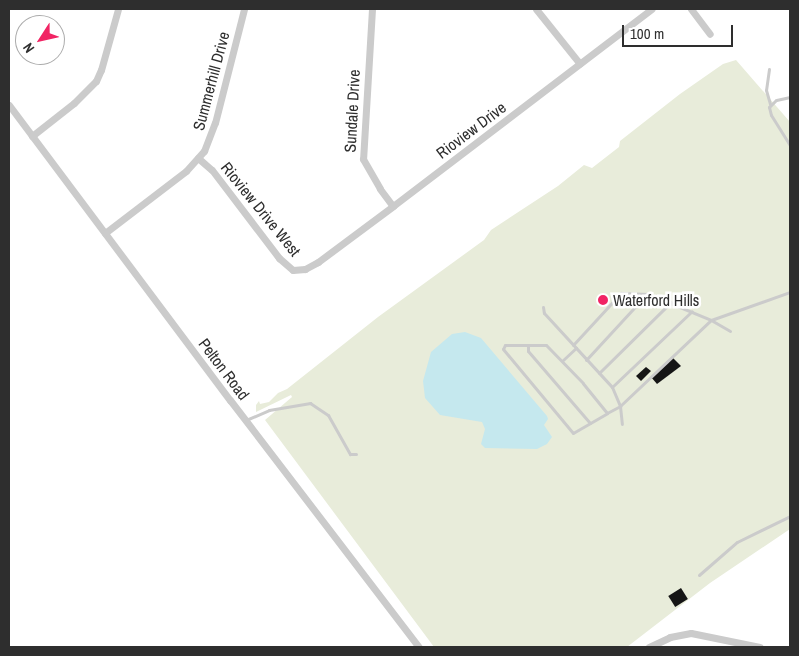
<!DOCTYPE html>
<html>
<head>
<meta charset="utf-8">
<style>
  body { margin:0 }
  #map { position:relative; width:799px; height:656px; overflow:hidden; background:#fff; font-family:"Archivo Narrow",sans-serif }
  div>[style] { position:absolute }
  .green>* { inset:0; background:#e8ecda }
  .water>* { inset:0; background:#c5e8ee }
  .building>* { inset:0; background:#151515; transform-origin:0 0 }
  .service>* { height:3px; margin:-1.5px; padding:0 1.5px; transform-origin:1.5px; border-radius:1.5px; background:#cbcbcb }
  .minor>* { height:7px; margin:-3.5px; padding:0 3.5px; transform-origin:3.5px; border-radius:3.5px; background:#cbcbcb }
  .dots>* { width:14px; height:14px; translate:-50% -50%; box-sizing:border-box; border:2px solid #fff; border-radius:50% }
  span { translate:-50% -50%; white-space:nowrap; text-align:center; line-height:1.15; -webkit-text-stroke:5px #fff; paint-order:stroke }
  .street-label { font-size:16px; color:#2e2e2e }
  .poi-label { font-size:16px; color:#2e2e2e }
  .left { translate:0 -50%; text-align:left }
  .frame { position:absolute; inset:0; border:10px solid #2e2e2e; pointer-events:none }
  .north { position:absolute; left:15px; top:15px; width:50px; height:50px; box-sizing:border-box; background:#fff; border:1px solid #ababab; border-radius:50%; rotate:235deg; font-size:14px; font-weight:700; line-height:20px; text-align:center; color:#2e2e2e }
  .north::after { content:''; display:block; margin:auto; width:18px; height:22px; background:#f12464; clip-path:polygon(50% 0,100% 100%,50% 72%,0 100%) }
  .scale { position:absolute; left:622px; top:25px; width:111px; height:22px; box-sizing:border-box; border:2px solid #2e2e2e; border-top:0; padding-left:6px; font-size:15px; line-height:18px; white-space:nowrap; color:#2e2e2e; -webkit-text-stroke:4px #fff; paint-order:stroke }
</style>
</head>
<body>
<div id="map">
  <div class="green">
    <i style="clip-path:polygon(736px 60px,790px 122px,790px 529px,710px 583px,627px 647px,434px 647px,265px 420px,292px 397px,291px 395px,256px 412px,256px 405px,259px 401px,260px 404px,269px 402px,278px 393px,287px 389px,378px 317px,484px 240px,491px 230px,558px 186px,584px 165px,592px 168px,619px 147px,620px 141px,680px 94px,723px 64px)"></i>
  </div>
  <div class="water">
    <i style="clip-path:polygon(465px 332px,481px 338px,547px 416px,548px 419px,544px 425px,552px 437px,547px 444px,537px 449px,485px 448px,481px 444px,485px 429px,482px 422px,440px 415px,425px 398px,423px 381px,431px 352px,452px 334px)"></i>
  </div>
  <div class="building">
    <i style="clip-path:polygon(672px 357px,681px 366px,657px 384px,651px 377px)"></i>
    <i style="clip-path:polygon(646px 367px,651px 371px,641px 381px,636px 376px)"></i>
    <i style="left:681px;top:588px;width:13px;height:15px;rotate:58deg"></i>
  </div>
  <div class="service">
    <i style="left:769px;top:69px;width:21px;rotate:98deg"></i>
    <i style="left:766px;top:90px;width:15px;rotate:74deg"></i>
    <i style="left:790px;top:97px;width:14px;rotate:168deg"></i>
    <i style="left:776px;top:100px;width:10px;rotate:135deg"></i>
    <i style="left:769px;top:107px;width:8px;rotate:76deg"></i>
    <i style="left:771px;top:115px;width:36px;rotate:58deg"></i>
    <i style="left:543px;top:307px;width:6px;rotate:81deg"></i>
    <i style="left:544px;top:313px;width:100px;rotate:47.4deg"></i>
    <i style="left:612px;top:387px;width:21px;rotate:67deg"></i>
    <i style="left:620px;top:406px;width:18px;rotate:84deg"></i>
    <i style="left:528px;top:345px;width:6px;rotate:90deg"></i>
    <i style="left:528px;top:351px;width:95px;rotate:49.3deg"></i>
    <i style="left:573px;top:345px;width:71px;rotate:-47.3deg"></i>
    <i style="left:621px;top:293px;width:27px;rotate:2deg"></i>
    <i style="left:648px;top:294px;width:68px;rotate:22.4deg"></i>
    <i style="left:711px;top:320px;width:84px;rotate:-19.5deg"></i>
    <i style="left:563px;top:360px;width:18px;rotate:-43deg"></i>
    <i style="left:586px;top:360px;width:90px;rotate:-47.3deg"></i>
    <i style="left:599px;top:373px;width:101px;rotate:-44.6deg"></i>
    <i style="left:612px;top:387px;width:110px;rotate:-43.5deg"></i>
    <i style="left:607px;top:413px;width:38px;rotate:-129deg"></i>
    <i style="left:583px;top:383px;width:53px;rotate:-134.2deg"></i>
    <i style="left:546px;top:345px;width:41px;rotate:180deg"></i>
    <i style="left:505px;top:345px;width:4px;rotate:117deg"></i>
    <i style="left:503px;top:349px;width:109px;rotate:50.2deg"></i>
    <i style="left:573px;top:433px;width:39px;rotate:-30deg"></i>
    <i style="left:607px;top:413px;width:15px;rotate:-28deg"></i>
    <i style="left:620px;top:406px;width:125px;rotate:-43.4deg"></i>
    <i style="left:711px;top:320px;width:22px;rotate:30deg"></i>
    <i style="left:246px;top:420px;width:25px;rotate:-23deg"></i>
    <i style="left:269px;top:410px;width:42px;rotate:-9.7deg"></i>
    <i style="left:310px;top:403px;width:22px;rotate:34deg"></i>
    <i style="left:328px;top:415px;width:45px;rotate:60.6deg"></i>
    <i style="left:350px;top:454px;width:6px"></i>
    <i style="left:699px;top:575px;width:50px;rotate:-41deg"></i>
    <i style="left:737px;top:542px;width:59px;rotate:-26.1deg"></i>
  </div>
  <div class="minor">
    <i style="left:372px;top:9px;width:150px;rotate:93.4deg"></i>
    <i style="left:363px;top:159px;width:34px;rotate:60deg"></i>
    <i style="left:380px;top:189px;width:21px;rotate:53deg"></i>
    <i style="left:536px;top:9px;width:70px;rotate:51.3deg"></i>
    <i style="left:691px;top:9px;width:31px;rotate:53deg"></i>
    <i style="left:9px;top:105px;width:369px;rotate:53.2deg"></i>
    <i style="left:230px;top:400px;width:311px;rotate:52.6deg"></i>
    <i style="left:32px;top:136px;width:53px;rotate:-38.2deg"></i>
    <i style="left:74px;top:103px;width:31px;rotate:-45deg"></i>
    <i style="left:96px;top:81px;width:12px;rotate:-66deg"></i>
    <i style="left:101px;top:70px;width:63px;rotate:-74.4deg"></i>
    <i style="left:198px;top:158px;width:18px;rotate:41deg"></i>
    <i style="left:212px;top:170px;width:111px;rotate:52.7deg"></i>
    <i style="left:279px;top:258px;width:18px;rotate:41deg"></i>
    <i style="left:293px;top:270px;width:12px;rotate:-5deg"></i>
    <i style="left:305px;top:269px;width:15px;rotate:-28deg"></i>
    <i style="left:318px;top:262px;width:94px;rotate:-36.7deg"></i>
    <i style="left:393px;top:206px;width:325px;rotate:-37.3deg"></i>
    <i style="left:105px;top:233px;width:102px;rotate:-37.4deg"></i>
    <i style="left:186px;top:171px;width:27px;rotate:-48deg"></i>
    <i style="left:204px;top:151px;width:30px;rotate:-69deg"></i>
    <i style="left:215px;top:123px;width:118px;rotate:-75.7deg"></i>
    <i style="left:649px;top:647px;width:23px;rotate:-25deg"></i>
    <i style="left:670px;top:637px;width:21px;rotate:-11deg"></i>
    <i style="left:691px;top:633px;width:70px;rotate:11.5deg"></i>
  </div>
  <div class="dots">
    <i style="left:603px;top:300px;background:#f12464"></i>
  </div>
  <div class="street-label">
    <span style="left:211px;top:81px;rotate:-75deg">Summerhill Drive</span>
    <span style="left:352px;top:111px;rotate:-87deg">Sundale Drive</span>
    <span style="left:471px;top:130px;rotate:-37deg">Rioview Drive</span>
    <span style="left:261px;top:209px;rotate:51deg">Rioview Drive West</span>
    <span style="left:224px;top:369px;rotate:53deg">Pelton Road</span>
  </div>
  <div class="poi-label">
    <span class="left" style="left:613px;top:300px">Waterford Hills</span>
  </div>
  <div class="frame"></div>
  <div class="north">N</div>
  <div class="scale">100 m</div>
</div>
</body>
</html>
